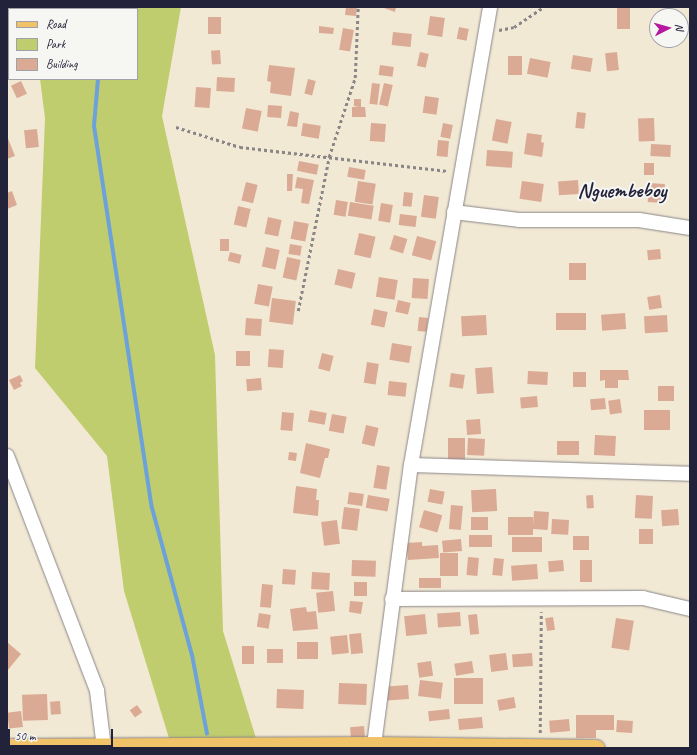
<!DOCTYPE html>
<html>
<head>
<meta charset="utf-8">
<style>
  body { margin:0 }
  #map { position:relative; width:697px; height:755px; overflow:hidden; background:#f2e9d5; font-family:Caveat,sans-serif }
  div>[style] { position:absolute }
  .green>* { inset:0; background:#bfcd6e }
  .stream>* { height:4px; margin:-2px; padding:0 2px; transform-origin:2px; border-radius:2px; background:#6ca2d9 }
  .building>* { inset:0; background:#daaa95; transform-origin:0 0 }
  .path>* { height:2.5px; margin-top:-1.25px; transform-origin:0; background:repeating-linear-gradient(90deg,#8a8688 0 3px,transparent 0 6px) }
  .roads { filter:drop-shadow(0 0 1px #8a8688) drop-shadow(0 0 1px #8a8688) }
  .minor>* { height:14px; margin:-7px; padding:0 7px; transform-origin:7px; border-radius:7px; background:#fff }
  .major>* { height:17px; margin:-8.5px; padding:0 8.5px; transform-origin:8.5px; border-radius:8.5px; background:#f0c369 }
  span { translate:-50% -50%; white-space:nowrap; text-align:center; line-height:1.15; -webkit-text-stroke:4px #f6f6f2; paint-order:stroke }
  .neighbourhood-label { font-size:21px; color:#22223b; font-weight:700 }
  .frame { position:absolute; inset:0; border:8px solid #22223b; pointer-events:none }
  .legend { position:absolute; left:8px; top:8px; width:130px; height:72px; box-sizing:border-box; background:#f6f6f2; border:1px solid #a1a1a9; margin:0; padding:5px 7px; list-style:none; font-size:12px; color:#22223b }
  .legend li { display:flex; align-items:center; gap:8px; height:20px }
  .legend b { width:20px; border:1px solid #a1a1a9 }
  .north { position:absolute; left:649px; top:8px; width:40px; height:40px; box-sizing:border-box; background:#f6f6f2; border:1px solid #a1a1a9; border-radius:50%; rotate:84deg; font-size:11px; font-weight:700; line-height:16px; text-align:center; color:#22223b }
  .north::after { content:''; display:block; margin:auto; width:14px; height:18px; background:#b5179e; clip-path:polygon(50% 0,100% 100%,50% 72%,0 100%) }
  .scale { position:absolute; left:8px; top:729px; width:105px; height:18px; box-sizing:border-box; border:2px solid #22223b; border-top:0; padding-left:5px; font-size:12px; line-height:14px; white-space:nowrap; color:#22223b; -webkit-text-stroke:3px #f6f6f2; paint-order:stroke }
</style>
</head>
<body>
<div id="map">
  <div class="green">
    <i style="clip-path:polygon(30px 7px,181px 7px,162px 116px,215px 355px,223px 631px,259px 748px,172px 748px,124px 591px,107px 456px,35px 368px,45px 118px,40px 79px,137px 79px,137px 9px)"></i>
  </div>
  <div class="stream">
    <i style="left:103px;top:9px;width:2px;rotate:-90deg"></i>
    <i style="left:98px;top:79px;width:47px;rotate:94.9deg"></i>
    <i style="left:94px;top:126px;width:386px;rotate:81.4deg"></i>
    <i style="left:152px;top:508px;width:152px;rotate:74.8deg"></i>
    <i style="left:192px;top:655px;width:80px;rotate:79.2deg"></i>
  </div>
  <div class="building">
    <i style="clip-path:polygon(346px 7px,357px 7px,356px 16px,345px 15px)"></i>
    <i style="clip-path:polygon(381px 7px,396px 7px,395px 12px)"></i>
    <i style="left:617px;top:7px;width:13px;height:22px"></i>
    <i style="left:430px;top:16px;width:15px;height:19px;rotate:8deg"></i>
    <i style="left:208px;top:17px;width:13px;height:17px"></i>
    <i style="clip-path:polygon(319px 26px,334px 28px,333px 34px,319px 33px)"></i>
    <i style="left:459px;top:27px;width:10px;height:12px;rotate:11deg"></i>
    <i style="left:343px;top:28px;width:11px;height:22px;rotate:10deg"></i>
    <i style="left:393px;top:32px;width:19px;height:13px;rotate:6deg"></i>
    <i style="left:220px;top:50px;width:14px;height:9px;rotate:86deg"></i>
    <i style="left:420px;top:52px;width:9px;height:14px;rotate:13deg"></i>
    <i style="left:617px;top:52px;width:18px;height:12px;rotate:84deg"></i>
    <i style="left:573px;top:55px;width:20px;height:14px;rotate:9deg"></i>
    <i style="left:508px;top:56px;width:14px;height:19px"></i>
    <i style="left:530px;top:58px;width:21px;height:16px;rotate:11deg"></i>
    <i style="clip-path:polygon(269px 65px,295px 68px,291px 96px,270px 93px,271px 82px,267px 81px)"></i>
    <i style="left:380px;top:65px;width:14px;height:10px;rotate:8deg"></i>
    <i style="left:217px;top:77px;width:18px;height:14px;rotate:3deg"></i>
    <i style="left:308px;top:79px;width:8px;height:15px;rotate:14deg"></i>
    <i style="left:21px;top:81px;width:14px;height:11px;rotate:65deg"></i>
    <i style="left:372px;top:83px;width:8px;height:21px;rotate:7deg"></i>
    <i style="left:384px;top:83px;width:9px;height:22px;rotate:13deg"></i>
    <i style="left:196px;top:87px;width:15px;height:20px;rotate:4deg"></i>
    <i style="left:425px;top:96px;width:14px;height:17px;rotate:8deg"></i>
    <i style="clip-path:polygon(354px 99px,361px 99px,361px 107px,365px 107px,366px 117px,352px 117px,352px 107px,359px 107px,354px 106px)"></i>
    <i style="left:268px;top:105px;width:14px;height:12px;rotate:4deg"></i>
    <i style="left:246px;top:108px;width:16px;height:21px;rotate:11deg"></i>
    <i style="clip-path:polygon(290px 111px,299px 113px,297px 127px,287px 126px)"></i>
    <i style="left:577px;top:112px;width:9px;height:16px;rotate:6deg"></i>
    <i style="left:654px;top:118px;width:23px;height:16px;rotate:88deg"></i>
    <i style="left:496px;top:119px;width:16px;height:22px;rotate:11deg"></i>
    <i style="left:303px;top:123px;width:18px;height:13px;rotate:9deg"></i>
    <i style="left:371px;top:123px;width:15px;height:18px;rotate:4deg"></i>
    <i style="left:443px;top:123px;width:10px;height:14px;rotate:11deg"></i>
    <i style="left:37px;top:129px;width:18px;height:13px;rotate:84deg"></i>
    <i style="clip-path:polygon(527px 133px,542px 135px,541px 142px,544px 143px,542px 157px,524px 154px)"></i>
    <i style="clip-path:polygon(7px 136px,15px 156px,7px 159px)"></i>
    <i style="left:438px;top:140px;width:11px;height:16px;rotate:5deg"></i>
    <i style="left:651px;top:144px;width:20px;height:12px;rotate:3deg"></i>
    <i style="left:487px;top:150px;width:26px;height:16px;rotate:4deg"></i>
    <i style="left:299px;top:161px;width:20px;height:10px;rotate:11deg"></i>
    <i style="left:644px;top:163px;width:10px;height:12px"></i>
    <i style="left:349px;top:167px;width:17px;height:10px;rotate:10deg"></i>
    <i style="clip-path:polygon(287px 174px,293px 174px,292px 191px,287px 191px)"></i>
    <i style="clip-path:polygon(297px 177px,314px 180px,309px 204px,301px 203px,303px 189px,295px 188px)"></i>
    <i style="left:578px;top:180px;width:14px;height:20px;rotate:86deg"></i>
    <i style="left:358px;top:181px;width:18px;height:21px;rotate:9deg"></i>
    <i style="left:522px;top:181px;width:22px;height:18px;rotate:8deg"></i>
    <i style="left:246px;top:182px;width:12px;height:19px;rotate:14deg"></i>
    <i style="left:649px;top:183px;width:16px;height:19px;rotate:4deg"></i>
    <i style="clip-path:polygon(12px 191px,17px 205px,7px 209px,7px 193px)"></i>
    <i style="left:404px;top:192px;width:9px;height:14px;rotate:6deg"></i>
    <i style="left:424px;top:195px;width:15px;height:22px;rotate:8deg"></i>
    <i style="left:336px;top:200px;width:12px;height:15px;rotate:9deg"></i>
    <i style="left:350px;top:202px;width:24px;height:14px;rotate:9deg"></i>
    <i style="left:381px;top:203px;width:12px;height:18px;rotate:9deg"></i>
    <i style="left:238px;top:206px;width:13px;height:19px;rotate:13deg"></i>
    <i style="left:400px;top:214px;width:17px;height:11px;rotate:7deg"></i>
    <i style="left:268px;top:217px;width:14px;height:17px;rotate:12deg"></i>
    <i style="left:294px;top:221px;width:15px;height:18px;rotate:11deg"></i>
    <i style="left:359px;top:233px;width:17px;height:22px;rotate:13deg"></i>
    <i style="left:394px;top:235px;width:14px;height:15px;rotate:17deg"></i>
    <i style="left:417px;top:236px;width:20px;height:20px;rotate:15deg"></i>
    <i style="left:229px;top:239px;width:12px;height:9px;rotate:90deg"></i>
    <i style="left:290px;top:244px;width:12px;height:10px;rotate:9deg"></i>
    <i style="left:266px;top:247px;width:14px;height:20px;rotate:12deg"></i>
    <i style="left:660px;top:249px;width:10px;height:13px;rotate:84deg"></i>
    <i style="left:230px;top:252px;width:12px;height:9px;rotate:14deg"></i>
    <i style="left:287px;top:257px;width:14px;height:21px;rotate:12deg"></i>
    <i style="left:569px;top:263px;width:17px;height:17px"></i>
    <i style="left:338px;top:269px;width:18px;height:16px;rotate:13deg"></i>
    <i style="left:379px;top:277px;width:19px;height:20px;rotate:9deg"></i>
    <i style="left:413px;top:278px;width:16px;height:20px;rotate:4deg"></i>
    <i style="left:258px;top:284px;width:15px;height:20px;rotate:11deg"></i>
    <i style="left:660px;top:295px;width:13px;height:13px;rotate:81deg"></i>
    <i style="left:272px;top:298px;width:24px;height:24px;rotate:7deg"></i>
    <i style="left:398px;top:300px;width:13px;height:12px;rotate:13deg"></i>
    <i style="left:374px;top:309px;width:14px;height:16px;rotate:12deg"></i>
    <i style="left:586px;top:313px;width:17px;height:30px;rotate:90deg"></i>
    <i style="left:625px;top:313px;width:16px;height:24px;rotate:86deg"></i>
    <i style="left:486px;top:315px;width:20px;height:25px;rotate:87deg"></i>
    <i style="left:667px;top:315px;width:17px;height:23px;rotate:87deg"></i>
    <i style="left:419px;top:317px;width:9px;height:14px;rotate:6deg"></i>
    <i style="left:246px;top:318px;width:16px;height:17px;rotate:4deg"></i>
    <i style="left:392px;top:343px;width:20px;height:17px;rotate:9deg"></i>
    <i style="left:269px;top:349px;width:15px;height:18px;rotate:4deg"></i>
    <i style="left:236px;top:351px;width:14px;height:15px"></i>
    <i style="left:322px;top:353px;width:12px;height:16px;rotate:14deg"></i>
    <i style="left:367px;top:362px;width:12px;height:21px;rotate:9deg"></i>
    <i style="left:492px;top:367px;width:26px;height:17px;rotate:86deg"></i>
    <i style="clip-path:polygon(600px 370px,628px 370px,629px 380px,618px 380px,618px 388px,605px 388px,605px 380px,600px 381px)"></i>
    <i style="left:528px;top:371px;width:20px;height:13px;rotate:3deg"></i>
    <i style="left:586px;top:372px;width:15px;height:13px;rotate:90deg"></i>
    <i style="left:451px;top:373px;width:14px;height:14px;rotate:8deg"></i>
    <i style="clip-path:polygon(20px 375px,23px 381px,20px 383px,22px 386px,14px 390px,9px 380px)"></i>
    <i style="left:261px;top:378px;width:12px;height:15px;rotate:85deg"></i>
    <i style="left:389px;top:381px;width:18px;height:14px;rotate:6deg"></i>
    <i style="left:658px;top:386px;width:16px;height:15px"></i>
    <i style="left:537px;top:396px;width:11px;height:17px;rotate:85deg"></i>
    <i style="left:605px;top:398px;width:11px;height:15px;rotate:85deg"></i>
    <i style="left:620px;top:399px;width:14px;height:12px;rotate:82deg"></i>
    <i style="left:310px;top:410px;width:17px;height:12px;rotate:10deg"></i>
    <i style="left:644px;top:410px;width:26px;height:20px"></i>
    <i style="left:282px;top:412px;width:12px;height:18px;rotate:5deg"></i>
    <i style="left:332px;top:414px;width:15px;height:17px;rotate:11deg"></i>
    <i style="left:480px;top:419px;width:15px;height:14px;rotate:86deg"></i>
    <i style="left:366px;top:425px;width:13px;height:19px;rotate:13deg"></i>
    <i style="left:595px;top:435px;width:21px;height:20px;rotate:3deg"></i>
    <i style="left:448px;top:438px;width:17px;height:22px"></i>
    <i style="left:468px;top:438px;width:17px;height:17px;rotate:3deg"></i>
    <i style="left:557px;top:441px;width:22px;height:14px"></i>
    <i style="clip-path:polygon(306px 443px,330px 449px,328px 458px,325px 458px,320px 478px,300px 473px)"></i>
    <i style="left:289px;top:452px;width:8px;height:8px;rotate:7deg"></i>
    <i style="left:377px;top:465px;width:13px;height:23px;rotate:9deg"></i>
    <i style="clip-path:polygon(296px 486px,317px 489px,316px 500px,319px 500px,318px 516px,293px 513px)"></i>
    <i style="left:430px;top:489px;width:15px;height:13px;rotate:11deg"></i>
    <i style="left:496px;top:489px;width:22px;height:25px;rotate:87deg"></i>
    <i style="left:349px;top:492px;width:15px;height:12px;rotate:8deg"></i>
    <i style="left:368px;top:495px;width:22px;height:13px;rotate:10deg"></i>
    <i style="left:593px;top:495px;width:13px;height:7px;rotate:86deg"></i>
    <i style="left:636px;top:495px;width:17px;height:23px;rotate:3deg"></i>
    <i style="left:451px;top:505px;width:12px;height:24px;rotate:5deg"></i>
    <i style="left:344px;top:507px;width:16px;height:22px;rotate:7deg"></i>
    <i style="left:678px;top:509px;width:16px;height:17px;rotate:86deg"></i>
    <i style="left:424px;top:510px;width:19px;height:18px;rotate:16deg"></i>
    <i style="left:534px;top:511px;width:15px;height:18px;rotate:4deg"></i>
    <i style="left:488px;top:517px;width:13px;height:17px;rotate:90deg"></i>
    <i style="left:508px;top:517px;width:25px;height:18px"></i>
    <i style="left:552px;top:519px;width:17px;height:15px;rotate:3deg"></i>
    <i style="left:337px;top:520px;width:24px;height:16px;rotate:83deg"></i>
    <i style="left:653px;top:529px;width:15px;height:14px;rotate:90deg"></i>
    <i style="left:469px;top:535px;width:23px;height:12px"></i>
    <i style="left:573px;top:536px;width:16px;height:14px"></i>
    <i style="left:512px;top:537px;width:30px;height:15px"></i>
    <i style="left:461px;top:539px;width:12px;height:19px;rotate:85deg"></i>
    <i style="clip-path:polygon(422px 542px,422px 546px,438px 545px,439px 558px,408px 560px,406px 543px)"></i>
    <i style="left:440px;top:553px;width:18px;height:23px"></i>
    <i style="left:468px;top:557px;width:11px;height:18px;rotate:5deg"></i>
    <i style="left:494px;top:558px;width:10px;height:17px;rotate:6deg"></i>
    <i style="left:352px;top:560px;width:24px;height:16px;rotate:2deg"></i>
    <i style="left:563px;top:560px;width:11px;height:15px;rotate:85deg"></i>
    <i style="left:580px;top:560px;width:12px;height:22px"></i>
    <i style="left:537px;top:564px;width:15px;height:26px;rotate:86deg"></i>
    <i style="left:283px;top:569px;width:13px;height:15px;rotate:4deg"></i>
    <i style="left:312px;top:572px;width:18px;height:17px;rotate:3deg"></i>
    <i style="left:419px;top:578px;width:22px;height:10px"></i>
    <i style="left:354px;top:582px;width:13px;height:14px"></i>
    <i style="left:262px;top:584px;width:11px;height:23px;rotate:5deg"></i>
    <i style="left:333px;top:591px;width:20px;height:17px;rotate:84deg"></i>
    <i style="clip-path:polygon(350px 601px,363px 602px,361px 614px,349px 612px)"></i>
    <i style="clip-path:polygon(306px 607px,307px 612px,316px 611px,318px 629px,293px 631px,290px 609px)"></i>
    <i style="left:460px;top:612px;width:14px;height:23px;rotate:86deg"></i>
    <i style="left:259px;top:613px;width:12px;height:14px;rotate:9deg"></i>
    <i style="left:425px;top:614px;width:20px;height:21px;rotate:84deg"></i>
    <i style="left:477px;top:614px;width:20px;height:9px;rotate:84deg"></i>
    <i style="left:553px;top:617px;width:13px;height:8px;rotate:81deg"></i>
    <i style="left:616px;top:618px;width:18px;height:30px;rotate:9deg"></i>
    <i style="left:361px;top:633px;width:20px;height:12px;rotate:84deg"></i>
    <i style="left:347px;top:635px;width:18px;height:17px;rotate:84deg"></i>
    <i style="clip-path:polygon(7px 642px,21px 654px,7px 671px)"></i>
    <i style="left:297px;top:642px;width:21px;height:17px"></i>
    <i style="left:242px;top:646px;width:12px;height:18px"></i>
    <i style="left:267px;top:649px;width:16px;height:14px"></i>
    <i style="left:506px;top:653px;width:17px;height:17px;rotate:83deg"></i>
    <i style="left:532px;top:653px;width:13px;height:20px;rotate:86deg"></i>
    <i style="left:431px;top:661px;width:15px;height:14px;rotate:82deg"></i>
    <i style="left:472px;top:661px;width:12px;height:18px;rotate:81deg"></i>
    <i style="left:454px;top:678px;width:29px;height:26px"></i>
    <i style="left:420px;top:680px;width:23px;height:16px;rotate:7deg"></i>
    <i style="left:339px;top:683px;width:28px;height:21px;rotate:2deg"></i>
    <i style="left:408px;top:685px;width:14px;height:22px;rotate:86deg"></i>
    <i style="left:277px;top:689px;width:27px;height:19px;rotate:2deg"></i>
    <i style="left:47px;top:694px;width:26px;height:25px;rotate:88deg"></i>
    <i style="left:514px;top:697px;width:11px;height:17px;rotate:80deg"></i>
    <i style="left:60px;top:701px;width:13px;height:10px;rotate:86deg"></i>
    <i style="left:137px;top:705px;width:9px;height:9px;rotate:54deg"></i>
    <i style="left:449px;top:709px;width:10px;height:21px;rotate:84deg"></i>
    <i style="left:21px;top:711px;width:16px;height:14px;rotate:83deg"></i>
    <i style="clip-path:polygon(576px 715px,614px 715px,614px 730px,596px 730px,596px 738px,576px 738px)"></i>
    <i style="left:482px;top:717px;width:11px;height:24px;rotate:85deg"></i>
    <i style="left:569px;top:719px;width:12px;height:20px;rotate:85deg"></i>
    <i style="left:617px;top:720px;width:16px;height:12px;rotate:4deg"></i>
    <i style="left:364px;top:726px;width:11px;height:14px;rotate:85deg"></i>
  </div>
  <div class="path">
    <i style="left:499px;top:30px;width:15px;rotate:-11deg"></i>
    <i style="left:514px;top:27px;width:36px;rotate:-34deg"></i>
    <i style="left:176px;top:127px;width:67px;rotate:17.4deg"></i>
    <i style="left:240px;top:147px;width:209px;rotate:6.6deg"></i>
    <i style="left:298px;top:311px;width:157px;rotate:-78.6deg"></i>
    <i style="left:329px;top:157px;width:83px;rotate:-71.8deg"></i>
    <i style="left:355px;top:78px;width:71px;rotate:-87.6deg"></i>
    <i style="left:540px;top:733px;width:121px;rotate:-89.5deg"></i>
  </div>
  <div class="roads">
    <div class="minor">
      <i style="left:454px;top:212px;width:65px;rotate:7deg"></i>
      <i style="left:519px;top:220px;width:120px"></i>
      <i style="left:639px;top:220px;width:52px;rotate:8.9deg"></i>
      <i style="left:7px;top:456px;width:252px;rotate:69deg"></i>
      <i style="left:97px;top:691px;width:57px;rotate:83deg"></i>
      <i style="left:411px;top:465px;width:279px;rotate:1.8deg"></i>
      <i style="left:392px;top:599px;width:251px;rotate:-0.2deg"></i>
      <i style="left:643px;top:598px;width:48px;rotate:13.2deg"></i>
      <i style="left:374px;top:745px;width:282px;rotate:-82.5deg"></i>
      <i style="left:411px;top:465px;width:465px;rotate:-80.2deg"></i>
    </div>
    <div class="major">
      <i style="left:7px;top:747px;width:367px;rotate:-0.3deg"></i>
      <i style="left:374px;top:745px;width:222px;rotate:0.8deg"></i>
    </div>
  </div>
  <div class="neighbourhood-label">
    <span style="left:622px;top:190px">Nguembeboy</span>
  </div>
  <div class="frame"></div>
  <ul class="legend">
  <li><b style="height:5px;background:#f0c369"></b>Road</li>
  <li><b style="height:11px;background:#bfcd6e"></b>Park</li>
  <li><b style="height:11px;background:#daaa95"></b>Building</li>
  </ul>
  <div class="north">N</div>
  <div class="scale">50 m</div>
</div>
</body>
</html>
